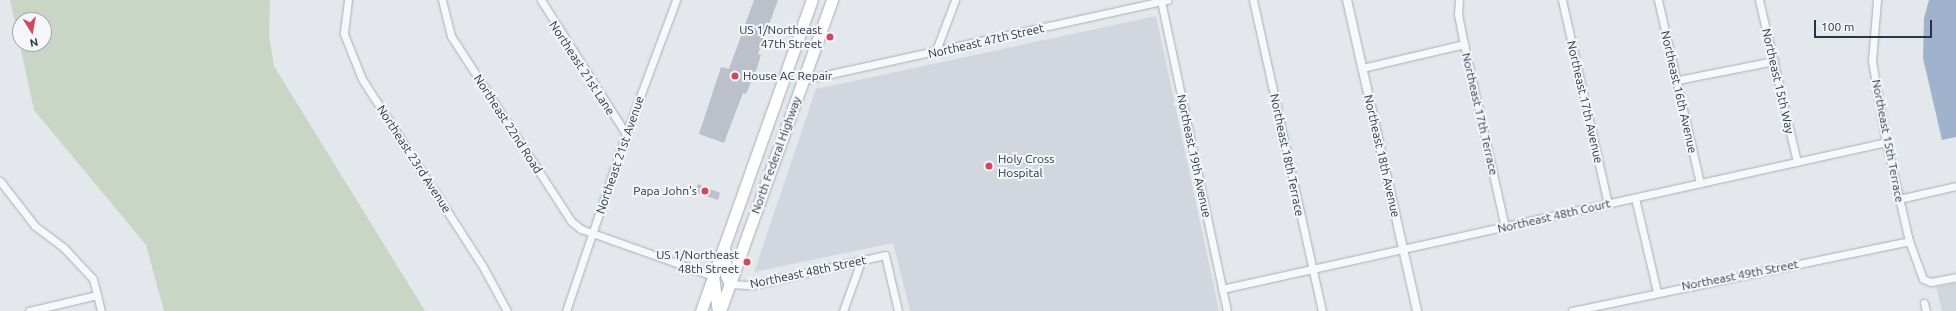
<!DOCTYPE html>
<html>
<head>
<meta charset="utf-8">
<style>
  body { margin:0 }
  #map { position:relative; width:1956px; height:311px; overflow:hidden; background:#e4e7ec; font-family:Ubuntu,sans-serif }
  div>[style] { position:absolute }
  .built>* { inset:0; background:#d2d6de }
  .green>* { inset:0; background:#c9d6c5 }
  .water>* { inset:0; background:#9fb4cc }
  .building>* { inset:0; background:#bbc0ca }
  .roads { filter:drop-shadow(0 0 1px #a9aeb7) drop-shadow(0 0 1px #a9aeb7) }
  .minor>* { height:7px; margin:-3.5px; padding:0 3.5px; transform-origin:3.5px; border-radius:3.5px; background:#f7f8fa }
  .tertiary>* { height:8px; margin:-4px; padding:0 4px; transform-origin:4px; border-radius:4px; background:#f7f8fa }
  .primary>* { height:11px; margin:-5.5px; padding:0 5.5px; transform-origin:5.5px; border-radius:5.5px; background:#fff }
  .dots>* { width:11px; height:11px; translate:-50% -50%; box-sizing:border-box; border:2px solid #f4f6f9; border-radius:50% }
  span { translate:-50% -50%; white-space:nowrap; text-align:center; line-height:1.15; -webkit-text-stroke:4px #f4f6f9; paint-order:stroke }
  .poi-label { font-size:12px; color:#2b3445 }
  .right { translate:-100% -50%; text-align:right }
  .left { translate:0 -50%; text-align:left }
  .street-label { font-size:12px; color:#2b3445 }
  .north { position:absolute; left:12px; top:12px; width:40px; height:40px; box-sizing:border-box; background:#f4f6f9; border:1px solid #a4a8b1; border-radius:50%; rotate:169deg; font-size:11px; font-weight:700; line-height:16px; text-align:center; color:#2b3445 }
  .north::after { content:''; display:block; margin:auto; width:14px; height:18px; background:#d1495b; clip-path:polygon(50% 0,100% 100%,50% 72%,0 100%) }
  .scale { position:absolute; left:1814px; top:20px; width:118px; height:18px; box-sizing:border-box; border:2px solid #2b3445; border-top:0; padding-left:5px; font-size:12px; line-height:14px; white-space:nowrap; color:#2b3445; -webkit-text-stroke:3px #f4f6f9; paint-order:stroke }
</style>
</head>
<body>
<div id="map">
  <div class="built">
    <i style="clip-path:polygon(1156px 16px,1219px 311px,910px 311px,893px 243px,754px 272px,816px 89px)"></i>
    <i style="clip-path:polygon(1956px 283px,1956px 311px,1942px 311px,1936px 287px)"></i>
  </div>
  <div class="green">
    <i style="clip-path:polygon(evenodd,10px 0,270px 0,269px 36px,274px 66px,425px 311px,164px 311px,146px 245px,34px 110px,10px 0,20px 20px,44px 20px,44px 44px,20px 44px,20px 20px)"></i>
  </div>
  <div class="water">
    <i style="clip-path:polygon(1929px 0,1956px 0,1956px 137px,1942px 140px,1923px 58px,1924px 18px)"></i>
  </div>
  <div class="building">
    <i style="clip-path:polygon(754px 0,778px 0,758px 54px,761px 55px,757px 68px,746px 94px,743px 93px,724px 143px,699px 134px,721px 67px,729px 69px)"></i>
    <i style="clip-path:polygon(698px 184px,720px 193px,718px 200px,695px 192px)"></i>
  </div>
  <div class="roads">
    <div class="minor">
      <i style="left:348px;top:0;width:34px;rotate:97deg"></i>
      <i style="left:344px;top:34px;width:48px;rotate:68.2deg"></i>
      <i style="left:362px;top:79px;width:221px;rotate:57.2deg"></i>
      <i style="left:482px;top:265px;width:52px;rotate:61.5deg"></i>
      <i style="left:442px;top:0;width:37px;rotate:76deg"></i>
      <i style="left:451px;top:36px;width:221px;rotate:57deg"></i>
      <i style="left:571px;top:221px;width:13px;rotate:39deg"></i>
      <i style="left:581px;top:229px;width:140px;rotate:19.6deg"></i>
      <i style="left:541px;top:0;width:159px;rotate:57.6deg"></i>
      <i style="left:1253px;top:0;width:319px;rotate:77.5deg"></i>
      <i style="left:1459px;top:0;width:14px;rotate:94deg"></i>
      <i style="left:1458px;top:14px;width:31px;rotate:79deg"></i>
      <i style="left:1464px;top:44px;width:188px;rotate:77.4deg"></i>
      <i style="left:1562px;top:0;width:209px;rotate:77.3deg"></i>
      <i style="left:1658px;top:0;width:188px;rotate:77.1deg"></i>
      <i style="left:1759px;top:0;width:166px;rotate:76.8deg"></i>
      <i style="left:1877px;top:0;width:61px;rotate:94.7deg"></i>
      <i style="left:1872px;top:61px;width:82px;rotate:80.2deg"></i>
      <i style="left:1886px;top:142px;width:102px;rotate:76.9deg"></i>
      <i style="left:1909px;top:241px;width:40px;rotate:69.8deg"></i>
      <i style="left:1923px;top:279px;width:9px;rotate:21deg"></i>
      <i style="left:1931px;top:282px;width:25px;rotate:-11deg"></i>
      <i style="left:1161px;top:1px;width:317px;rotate:78deg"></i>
      <i style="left:935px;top:53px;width:57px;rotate:-69.3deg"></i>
      <i style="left:1362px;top:68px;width:105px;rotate:-13.2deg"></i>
      <i style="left:803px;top:80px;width:373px;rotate:-12.4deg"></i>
      <i style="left:1678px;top:80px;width:98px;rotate:-11.2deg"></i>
      <i style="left:0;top:181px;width:57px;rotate:52.1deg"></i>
      <i style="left:35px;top:226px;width:36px;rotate:37deg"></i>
      <i style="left:64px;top:248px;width:42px;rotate:46.9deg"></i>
      <i style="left:93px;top:279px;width:33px;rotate:76deg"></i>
      <i style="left:1635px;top:198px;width:97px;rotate:76.8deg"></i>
      <i style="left:1899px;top:199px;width:58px;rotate:-12.8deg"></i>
      <i style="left:730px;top:284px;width:22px;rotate:3deg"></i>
      <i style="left:752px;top:285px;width:136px;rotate:-12.7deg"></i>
      <i style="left:885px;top:255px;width:57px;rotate:76.9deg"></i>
      <i style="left:1222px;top:289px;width:680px;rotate:-12.48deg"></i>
      <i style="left:1924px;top:303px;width:8px;rotate:76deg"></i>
      <i style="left:29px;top:311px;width:70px;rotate:-13.2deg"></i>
      <i style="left:566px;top:311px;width:187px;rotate:-71.3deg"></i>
      <i style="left:626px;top:134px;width:143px;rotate:-69.5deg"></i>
      <i style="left:843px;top:311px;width:53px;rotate:-70.2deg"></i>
      <i style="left:1572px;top:311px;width:344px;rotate:-11.7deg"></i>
    </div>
    <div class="tertiary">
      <i style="left:1347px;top:0;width:319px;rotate:77.3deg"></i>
    </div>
    <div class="primary">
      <i style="left:725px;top:252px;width:23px;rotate:88deg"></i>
      <i style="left:726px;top:275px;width:10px;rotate:66deg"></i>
      <i style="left:713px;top:276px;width:34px;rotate:82deg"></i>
      <i style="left:701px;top:311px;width:330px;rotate:-70.4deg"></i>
      <i style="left:720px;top:311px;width:331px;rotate:-70.2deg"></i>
    </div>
  </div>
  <div class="dots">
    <i style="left:830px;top:37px;background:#d1495b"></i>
    <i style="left:735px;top:76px;background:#d1495b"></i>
    <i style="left:989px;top:166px;background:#d1495b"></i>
    <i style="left:705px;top:191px;background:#d1495b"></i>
    <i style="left:747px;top:262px;background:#d1495b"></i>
  </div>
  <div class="poi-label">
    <span class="right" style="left:822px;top:37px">US 1/Northeast<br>47th Street</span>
    <span class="left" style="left:743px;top:76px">House AC Repair</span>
    <span class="left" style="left:998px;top:166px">Holy Cross<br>Hospital</span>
    <span class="right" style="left:697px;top:191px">Papa John's</span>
    <span class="right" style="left:739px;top:262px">US 1/Northeast<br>48th Street</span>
  </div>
  <div class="street-label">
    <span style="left:986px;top:41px;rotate:-13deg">Northeast 47th Street</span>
    <span style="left:582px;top:68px;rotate:57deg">Northeast 21st Lane</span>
    <span style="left:1778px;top:81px;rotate:77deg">Northeast 15th Way</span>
    <span style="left:1679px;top:92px;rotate:77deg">Northeast 16th Avenue</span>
    <span style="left:1585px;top:102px;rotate:77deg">Northeast 17th Avenue</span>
    <span style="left:1480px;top:114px;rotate:77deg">Northeast 17th Terrace</span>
    <span style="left:508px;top:124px;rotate:57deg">Northeast 22nd Road</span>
    <span style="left:1888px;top:141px;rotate:79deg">Northeast 15th Terrace</span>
    <span style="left:620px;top:155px;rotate:-71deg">Northeast 21st Avenue</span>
    <span style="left:776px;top:155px;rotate:-70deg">North Federal Highway</span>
    <span style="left:1287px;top:155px;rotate:78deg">Northeast 18th Terrace</span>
    <span style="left:1194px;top:156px;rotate:78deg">Northeast 19th Avenue</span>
    <span style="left:1382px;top:156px;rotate:77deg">Northeast 18th Avenue</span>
    <span style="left:414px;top:159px;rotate:57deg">Northeast 23rd Avenue</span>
    <span style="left:1554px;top:216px;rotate:-13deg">Northeast 48th Court</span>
    <span style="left:808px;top:272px;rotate:-12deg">Northeast 48th Street</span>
    <span style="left:1740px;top:275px;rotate:-11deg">Northeast 49th Street</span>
  </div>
  <div class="north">N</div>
  <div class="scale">100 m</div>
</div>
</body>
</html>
